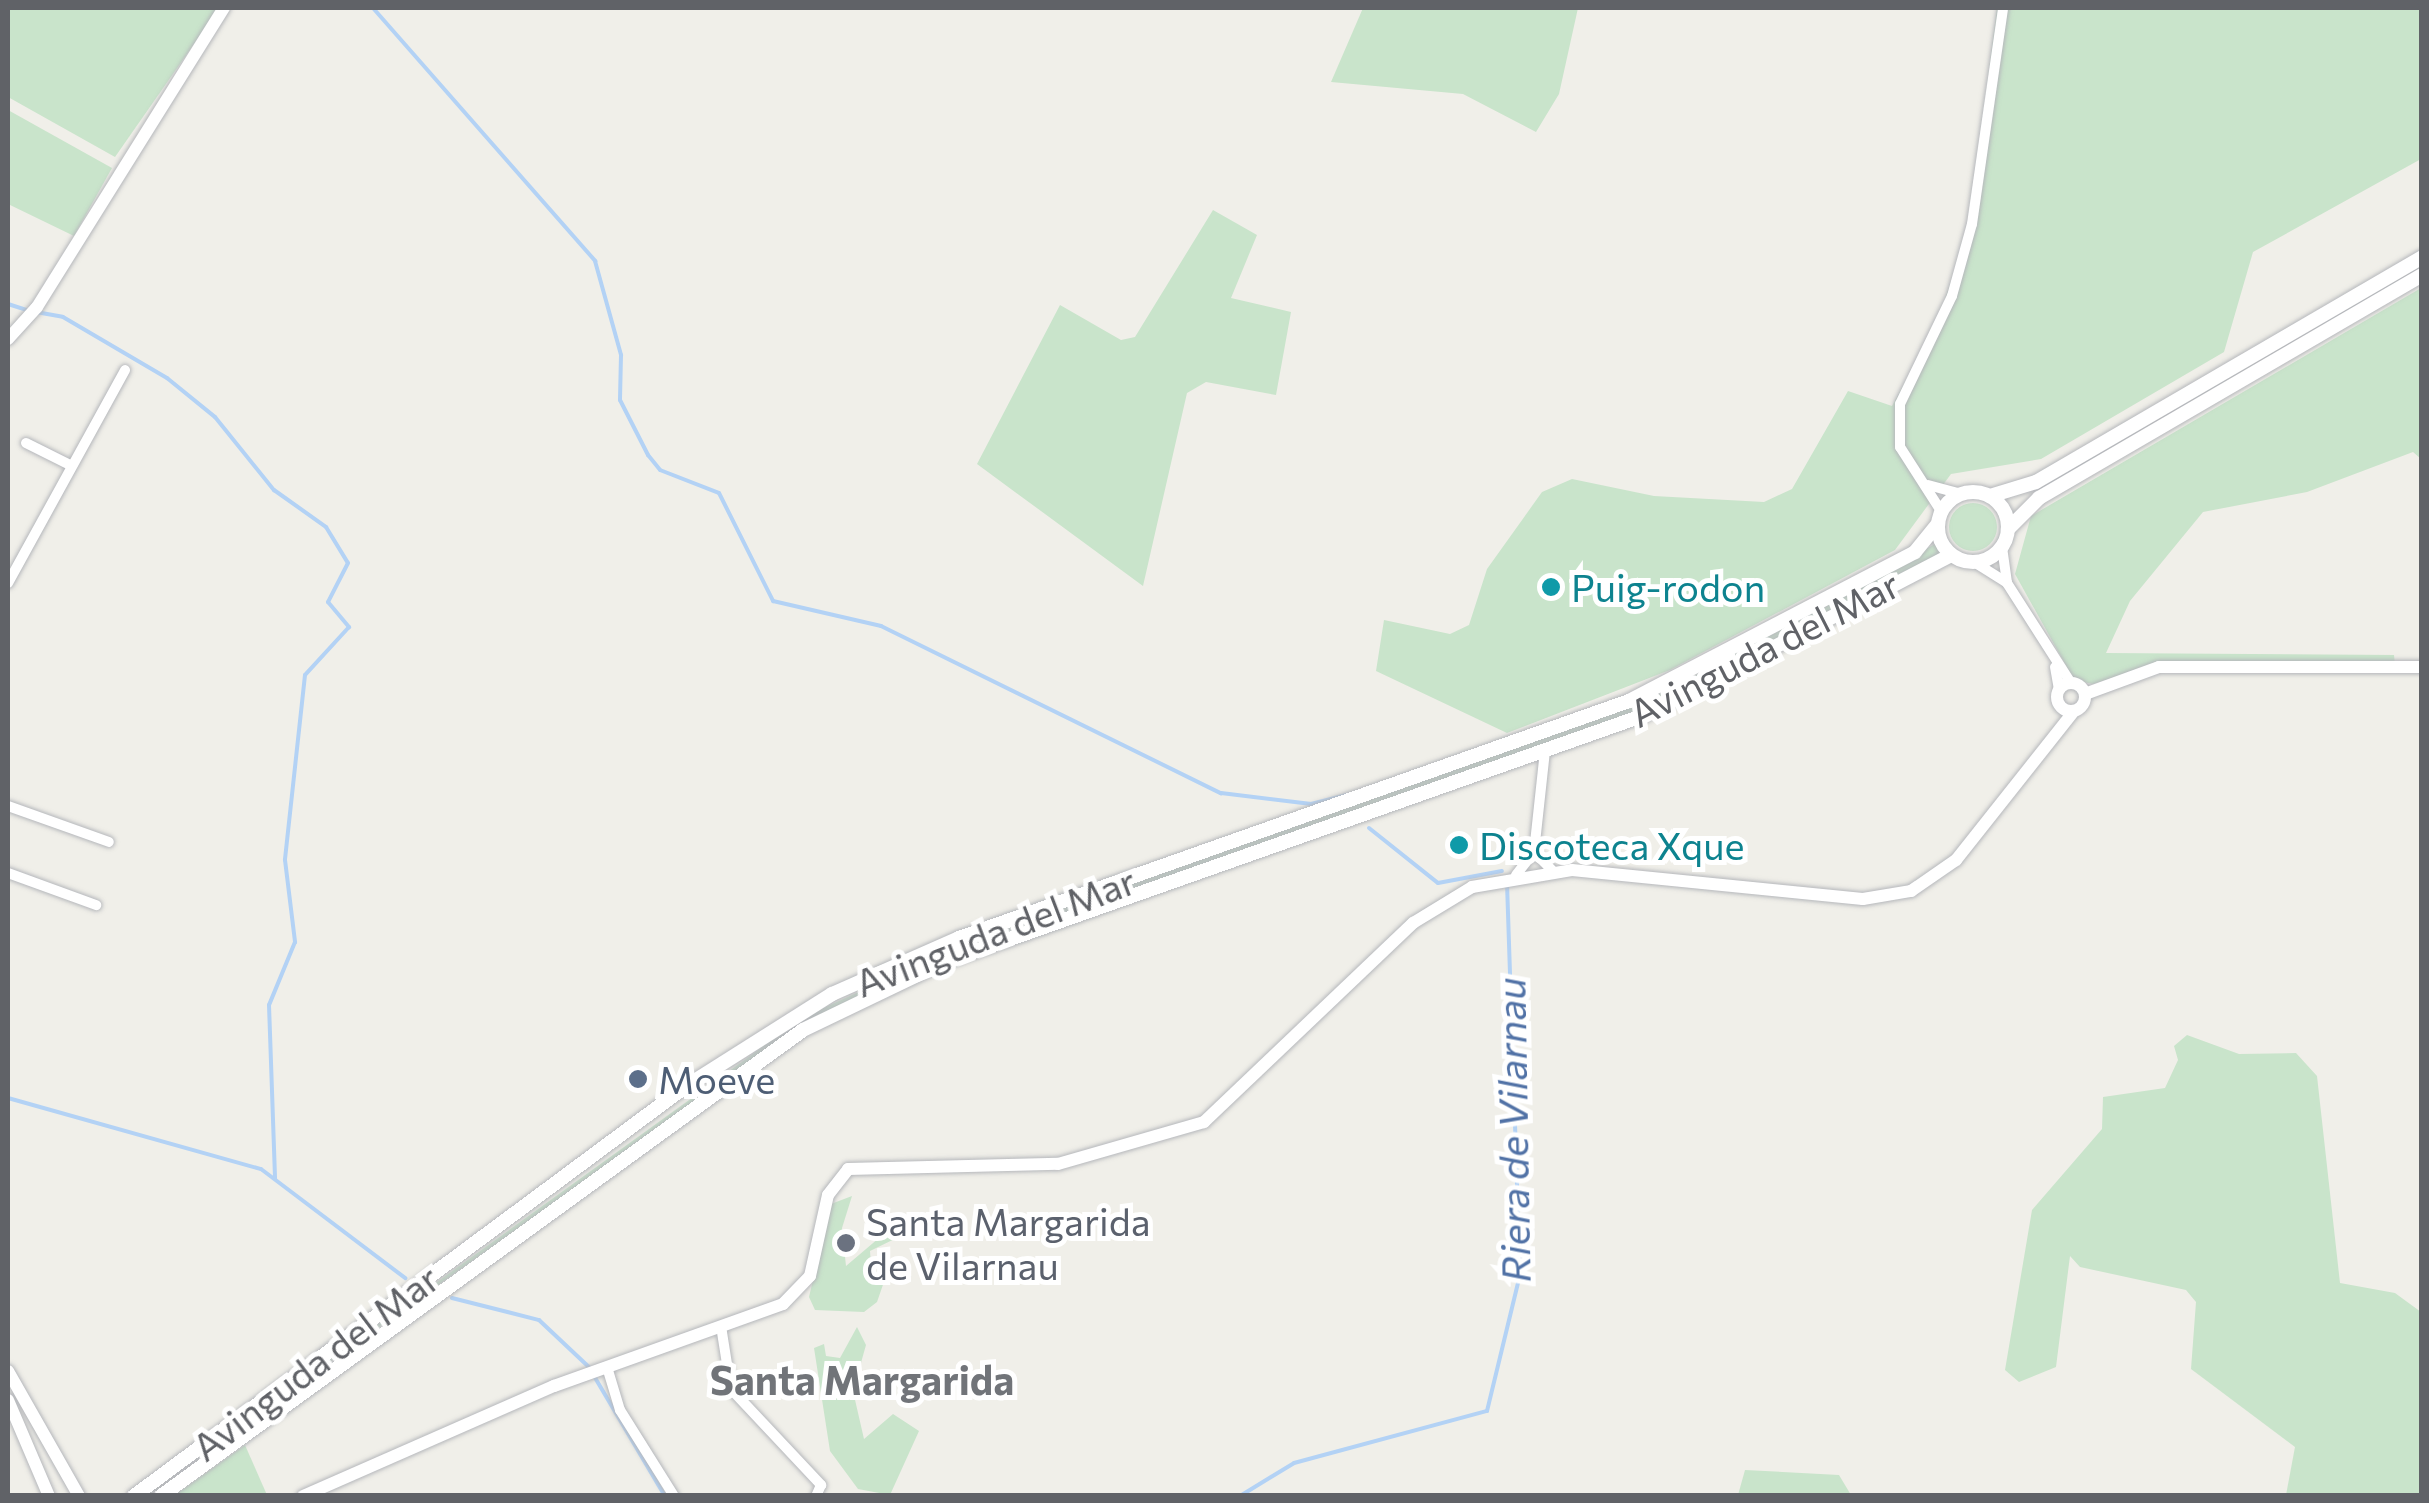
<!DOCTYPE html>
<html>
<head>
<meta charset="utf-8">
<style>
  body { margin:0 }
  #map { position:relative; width:2429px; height:1503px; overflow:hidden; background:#f0efe9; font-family:Commissioner,sans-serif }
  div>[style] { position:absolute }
  .green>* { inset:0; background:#c9e4cb }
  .round { border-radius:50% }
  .stream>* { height:4px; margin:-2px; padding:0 2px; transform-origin:2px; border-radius:2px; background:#b3d2f5 }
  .roads { filter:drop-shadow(0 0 2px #b5b7bb) drop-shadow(0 0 2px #b5b7bb) }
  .minor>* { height:10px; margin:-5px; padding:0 5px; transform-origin:5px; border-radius:5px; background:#fff }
  .tertiary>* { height:12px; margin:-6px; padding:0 6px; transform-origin:6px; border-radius:6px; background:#fff }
  .tertiary>.ring { margin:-6px; padding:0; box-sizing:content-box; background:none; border:12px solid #fff; border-radius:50% }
  .secondary>* { height:14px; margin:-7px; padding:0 7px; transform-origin:7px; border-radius:7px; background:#fff }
  .secondary>.ring { margin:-7px; padding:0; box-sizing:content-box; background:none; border:14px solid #fff; border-radius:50% }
  .dots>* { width:28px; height:28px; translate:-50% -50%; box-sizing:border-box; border:5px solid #fff; border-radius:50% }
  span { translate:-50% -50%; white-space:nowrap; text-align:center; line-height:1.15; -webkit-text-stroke:10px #fff; paint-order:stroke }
  .culture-label { font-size:38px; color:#0d838f }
  .left { translate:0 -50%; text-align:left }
  .street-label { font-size:38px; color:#606267 }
  .service-label { font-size:38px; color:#4e5e75 }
  .worship-label { font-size:38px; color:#5b616d }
  .water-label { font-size:40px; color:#5172a6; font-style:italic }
  .neighbourhood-label { font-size:40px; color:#717479; font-weight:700 }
  .frame { position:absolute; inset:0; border:10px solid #606267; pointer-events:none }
</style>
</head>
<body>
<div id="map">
  <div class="green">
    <i style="clip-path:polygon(8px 8px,219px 8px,115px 157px,8px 97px)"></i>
    <i style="clip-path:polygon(1363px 8px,1578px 8px,1559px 94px,1536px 132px,1463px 94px,1331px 82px)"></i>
    <i style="clip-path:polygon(1997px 8px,2421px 8px,2421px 159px,2253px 252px,2224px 352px,2041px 459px,1951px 474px,1895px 550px,1670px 670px,1507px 733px,1376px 671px,1384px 620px,1450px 634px,1469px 625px,1487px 569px,1542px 492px,1572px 479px,1654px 496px,1764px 502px,1792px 489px,1848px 391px,1892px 406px,1936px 325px,1968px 231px)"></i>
    <i style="clip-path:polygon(8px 110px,112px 168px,74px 236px,8px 204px)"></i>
    <i style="clip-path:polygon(1213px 210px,1257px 235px,1231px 298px,1291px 312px,1276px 395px,1206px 382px,1187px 393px,1143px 586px,977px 464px,1060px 305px,1121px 340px,1135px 337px)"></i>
    <i style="clip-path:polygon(2421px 288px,2421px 459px,2413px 452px,2307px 492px,2203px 512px,2130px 601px,2106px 653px,2394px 655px,2395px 665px,2160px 664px,2093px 684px,2074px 680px,2015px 574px,2031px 516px)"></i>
    <i class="round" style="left:1949px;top:503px;width:48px;height:48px"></i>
    <i style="clip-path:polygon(1935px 544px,1941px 554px,1669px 698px,810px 1021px,141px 1496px,804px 1017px,968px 942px,1667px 691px)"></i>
    <i style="clip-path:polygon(2187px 1035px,2239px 1054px,2296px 1053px,2317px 1076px,2340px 1283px,2395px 1293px,2421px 1312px,2421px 1495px,2286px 1495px,2295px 1447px,2191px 1369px,2196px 1302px,2186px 1290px,2080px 1267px,2070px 1256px,2056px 1367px,2019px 1382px,2005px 1370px,2032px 1210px,2102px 1129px,2103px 1097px,2165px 1088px,2178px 1060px,2174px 1046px)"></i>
    <i style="clip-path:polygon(852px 1196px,842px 1228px,846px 1266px,886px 1232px,917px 1228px,870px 1251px,872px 1278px,886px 1276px,877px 1302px,864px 1312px,815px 1310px,809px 1297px,831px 1204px)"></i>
    <i style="clip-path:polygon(857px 1327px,866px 1345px,853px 1391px,864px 1439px,893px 1414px,919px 1431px,890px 1495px,858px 1489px,830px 1451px,814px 1348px,824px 1344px,826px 1356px,840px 1358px)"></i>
    <i style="clip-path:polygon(245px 1445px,267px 1495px,175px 1495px)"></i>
    <i style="clip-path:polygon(1745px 1470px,1839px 1475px,1851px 1495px,1738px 1495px)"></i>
  </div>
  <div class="stream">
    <i style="left:373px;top:8px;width:337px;rotate:48.7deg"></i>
    <i style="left:595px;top:261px;width:98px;rotate:74.5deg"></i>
    <i style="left:621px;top:355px;width:45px;rotate:91.3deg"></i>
    <i style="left:620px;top:400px;width:62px;rotate:63deg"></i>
    <i style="left:648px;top:455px;width:19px;rotate:51deg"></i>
    <i style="left:660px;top:470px;width:63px;rotate:21.3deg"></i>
    <i style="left:719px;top:493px;width:121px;rotate:63.4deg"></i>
    <i style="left:773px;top:601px;width:111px;rotate:13deg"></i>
    <i style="left:881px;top:626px;width:379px;rotate:26.2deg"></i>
    <i style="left:1221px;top:793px;width:91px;rotate:7deg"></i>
    <i style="left:1311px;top:804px;width:38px;rotate:-14deg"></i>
    <i style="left:8px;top:304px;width:20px;rotate:18deg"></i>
    <i style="left:36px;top:312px;width:27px;rotate:10deg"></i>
    <i style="left:63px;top:317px;width:121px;rotate:30.4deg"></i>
    <i style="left:167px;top:378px;width:62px;rotate:39.1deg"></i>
    <i style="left:215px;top:417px;width:94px;rotate:51.1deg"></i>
    <i style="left:274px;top:490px;width:64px;rotate:35.4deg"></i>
    <i style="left:326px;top:527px;width:42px;rotate:58.6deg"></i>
    <i style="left:348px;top:563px;width:44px;rotate:117.1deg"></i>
    <i style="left:328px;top:602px;width:33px;rotate:50deg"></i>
    <i style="left:349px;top:627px;width:65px;rotate:132.5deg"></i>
    <i style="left:305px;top:675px;width:186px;rotate:96.2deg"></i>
    <i style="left:285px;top:860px;width:83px;rotate:83deg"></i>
    <i style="left:295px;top:942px;width:68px;rotate:112.4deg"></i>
    <i style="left:269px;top:1005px;width:173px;rotate:88deg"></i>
    <i style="left:1369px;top:828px;width:88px;rotate:38.6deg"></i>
    <i style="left:1438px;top:883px;width:65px;rotate:-10.6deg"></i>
    <i style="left:8px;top:1098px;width:263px;rotate:15.7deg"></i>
    <i style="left:261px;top:1169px;width:181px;rotate:37.1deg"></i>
    <i style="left:452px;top:1298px;width:90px;rotate:14.2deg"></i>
    <i style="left:539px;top:1320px;width:70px;rotate:43.3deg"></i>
    <i style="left:594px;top:1376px;width:139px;rotate:59.4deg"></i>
    <i style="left:1240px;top:1496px;width:63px;rotate:-31.4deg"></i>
    <i style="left:1294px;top:1463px;width:200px;rotate:-15.1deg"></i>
    <i style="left:1487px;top:1411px;width:140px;rotate:-76.4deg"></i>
    <i style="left:1520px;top:1275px;width:391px;rotate:-91.9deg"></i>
  </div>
  <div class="roads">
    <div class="minor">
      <i style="left:26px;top:443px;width:51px;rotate:26.6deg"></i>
      <i style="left:1928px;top:485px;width:34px;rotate:15deg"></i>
      <i style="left:1941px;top:511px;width:76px;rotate:-122.6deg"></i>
      <i style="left:1900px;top:447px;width:43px;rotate:-90deg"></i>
      <i style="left:1900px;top:404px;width:120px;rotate:-64.3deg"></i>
      <i style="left:1952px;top:296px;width:75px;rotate:-74.5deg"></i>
      <i style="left:1972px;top:224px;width:218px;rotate:-81.8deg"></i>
      <i style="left:2002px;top:547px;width:35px;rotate:82deg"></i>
      <i style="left:1974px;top:562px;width:39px;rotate:32deg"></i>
      <i style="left:2007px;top:583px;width:119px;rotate:57.4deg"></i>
      <i style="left:8px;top:583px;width:243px;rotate:-61.2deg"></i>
      <i style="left:2055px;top:667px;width:23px;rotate:80deg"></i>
      <i style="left:8px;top:806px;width:107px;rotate:19.6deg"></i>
      <i style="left:1534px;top:852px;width:25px;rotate:45deg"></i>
      <i style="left:8px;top:873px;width:94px;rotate:20deg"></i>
      <i style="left:1516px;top:875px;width:29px;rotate:-52deg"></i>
      <i style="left:1534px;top:852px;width:103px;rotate:-83.8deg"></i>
      <i style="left:721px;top:1326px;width:64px;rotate:81deg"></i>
      <i style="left:731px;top:1389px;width:132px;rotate:46.8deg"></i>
      <i style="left:821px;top:1485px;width:12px;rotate:114deg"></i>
      <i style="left:607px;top:1367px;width:45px;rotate:73.2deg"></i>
      <i style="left:620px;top:1410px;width:102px;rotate:57.9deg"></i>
    </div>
    <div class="tertiary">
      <i style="left:8px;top:339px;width:43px;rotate:-47.8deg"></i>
      <i style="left:37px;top:307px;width:353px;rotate:-58deg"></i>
      <i class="ring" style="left:2057px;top:683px;width:16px;height:16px"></i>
      <i style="left:2085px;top:694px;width:79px;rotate:-20deg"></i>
      <i style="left:2159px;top:667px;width:263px"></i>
      <i style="left:8px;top:1371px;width:144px;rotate:60.4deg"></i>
      <i style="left:8px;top:1400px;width:104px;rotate:66.9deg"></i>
      <i style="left:303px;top:1496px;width:274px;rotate:-23.7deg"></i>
      <i style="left:554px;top:1386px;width:243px;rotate:-19.7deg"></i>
      <i style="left:783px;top:1304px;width:39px;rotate:-46deg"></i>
      <i style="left:810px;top:1276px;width:83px;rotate:-77.5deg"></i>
      <i style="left:828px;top:1195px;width:33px;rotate:-52deg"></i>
      <i style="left:848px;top:1169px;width:210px;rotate:-1.4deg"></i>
      <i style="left:1058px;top:1164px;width:152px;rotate:-16deg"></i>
      <i style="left:1204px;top:1122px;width:289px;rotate:-43.6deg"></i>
      <i style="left:1413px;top:923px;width:69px;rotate:-31.4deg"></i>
      <i style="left:1472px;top:887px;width:101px;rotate:-9.6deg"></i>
      <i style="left:1572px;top:870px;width:292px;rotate:5.7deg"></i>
      <i style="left:1863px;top:899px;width:49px;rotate:-9.5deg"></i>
      <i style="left:1911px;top:891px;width:55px;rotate:-34.6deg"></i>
      <i style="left:1956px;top:860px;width:190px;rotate:-51.6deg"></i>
    </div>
    <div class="secondary">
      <i class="ring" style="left:1938px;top:492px;width:56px;height:56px"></i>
      <i style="left:1990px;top:496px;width:48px;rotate:-16.9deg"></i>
      <i style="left:2036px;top:482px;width:447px;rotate:-30.2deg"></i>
      <i style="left:2008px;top:529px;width:44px;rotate:-45deg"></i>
      <i style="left:2039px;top:498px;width:443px;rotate:-30.2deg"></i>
      <i style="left:134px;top:1496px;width:686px;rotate:-36.59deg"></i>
      <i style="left:685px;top:1087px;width:174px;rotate:-32.3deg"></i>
      <i style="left:832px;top:994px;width:139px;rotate:-23.8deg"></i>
      <i style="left:959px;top:938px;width:711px;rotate:-19.48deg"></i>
      <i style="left:1629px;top:701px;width:322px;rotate:-27.5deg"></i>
      <i style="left:1915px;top:552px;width:36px;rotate:-51deg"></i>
      <i style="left:161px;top:1496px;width:793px;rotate:-35.97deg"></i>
      <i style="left:803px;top:1030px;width:154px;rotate:-25.7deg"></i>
      <i style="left:942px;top:963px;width:742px;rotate:-19.44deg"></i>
      <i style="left:1642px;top:716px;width:348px;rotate:-27.5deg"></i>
    </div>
  </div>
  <div class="dots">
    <i style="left:1551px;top:587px;background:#0f9aa8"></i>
    <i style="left:1459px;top:845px;background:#0f9aa8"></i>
    <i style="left:638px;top:1079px;background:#5c6f8a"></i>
    <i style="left:846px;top:1243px;background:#6b7280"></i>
  </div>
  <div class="culture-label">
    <span class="left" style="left:1571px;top:587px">Puig-rodon</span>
    <span class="left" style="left:1479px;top:845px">Discoteca Xque</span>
  </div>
  <div class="street-label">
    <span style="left:1764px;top:648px;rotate:-27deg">Avinguda del Mar</span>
    <span style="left:995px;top:931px;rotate:-21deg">Avinguda del Mar</span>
    <span style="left:315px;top:1362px;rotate:-37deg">Avinguda del Mar</span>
  </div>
  <div class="service-label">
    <span class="left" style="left:658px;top:1079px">Moeve</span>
  </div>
  <div class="worship-label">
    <span class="left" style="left:866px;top:1243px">Santa Margarida<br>de Vilarnau</span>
  </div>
  <div class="water-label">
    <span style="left:1512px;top:1130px;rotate:-91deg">Riera de Vilarnau</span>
  </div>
  <div class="neighbourhood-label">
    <span style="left:862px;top:1379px">Santa Margarida</span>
  </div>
  <div class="frame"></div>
</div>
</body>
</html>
